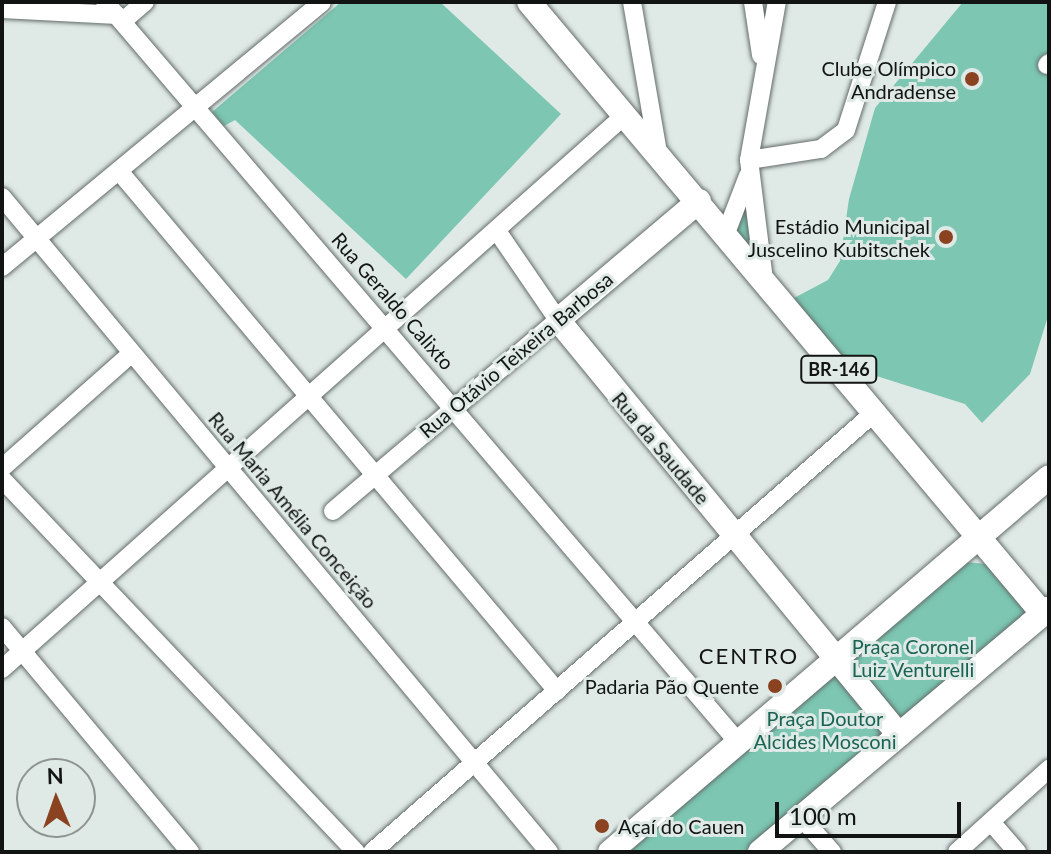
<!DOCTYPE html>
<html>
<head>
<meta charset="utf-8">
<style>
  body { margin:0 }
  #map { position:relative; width:1051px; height:854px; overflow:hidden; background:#dfe9e6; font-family:Lato,sans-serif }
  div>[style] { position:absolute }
  .green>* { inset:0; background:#7cc6b2 }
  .roads { filter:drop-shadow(0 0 2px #636c69) drop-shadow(0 0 2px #636c69) }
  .minor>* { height:18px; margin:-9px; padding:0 9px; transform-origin:9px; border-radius:9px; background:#fff }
  .major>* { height:24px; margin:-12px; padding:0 12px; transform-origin:12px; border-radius:12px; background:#fff }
  .dots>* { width:22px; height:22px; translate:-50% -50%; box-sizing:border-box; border:4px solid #dfe9e6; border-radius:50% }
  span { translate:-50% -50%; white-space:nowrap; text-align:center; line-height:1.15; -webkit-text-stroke:6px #dfe9e6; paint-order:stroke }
  .shield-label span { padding:2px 6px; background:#dfe9e6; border:2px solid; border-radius:6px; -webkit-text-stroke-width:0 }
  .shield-label { font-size:18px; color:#111413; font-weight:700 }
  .poi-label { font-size:20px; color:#111413 }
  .right { translate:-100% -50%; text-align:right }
  .left { translate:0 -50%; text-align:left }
  .street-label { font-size:20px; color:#111413 }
  .park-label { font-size:20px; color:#186352 }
  .neighbourhood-label { font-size:22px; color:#111413; letter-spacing:2px }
  .frame { position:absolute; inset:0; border:4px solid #111413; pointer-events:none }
  .north { position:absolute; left:16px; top:758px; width:80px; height:80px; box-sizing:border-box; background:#dfe9e6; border:2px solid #8d9492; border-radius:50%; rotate:358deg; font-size:22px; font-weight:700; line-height:32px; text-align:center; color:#111413 }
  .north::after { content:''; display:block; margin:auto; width:28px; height:36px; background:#8a4220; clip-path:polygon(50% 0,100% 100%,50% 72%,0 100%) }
  .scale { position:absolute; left:775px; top:802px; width:186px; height:36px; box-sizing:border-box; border:4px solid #111413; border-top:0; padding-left:10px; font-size:24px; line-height:28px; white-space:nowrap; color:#111413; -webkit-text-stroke:6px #dfe9e6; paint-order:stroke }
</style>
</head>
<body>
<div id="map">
  <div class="green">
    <i style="clip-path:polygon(341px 2px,440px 2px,561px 114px,406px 279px,235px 120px,224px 126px,212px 112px)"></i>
    <i style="clip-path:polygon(963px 2px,1049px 2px,1049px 313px,1030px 374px,982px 423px,965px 404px,848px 367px,794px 298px,828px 280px,840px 261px,849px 199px,875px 108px)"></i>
    <i style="clip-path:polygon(748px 197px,755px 256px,735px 230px)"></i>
    <i style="clip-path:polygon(965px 562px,987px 564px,1029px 613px,899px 721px,847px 659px)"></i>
    <i style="clip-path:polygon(834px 670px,886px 732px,744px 852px,621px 852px)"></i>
  </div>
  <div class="roads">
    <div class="minor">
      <i style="left:105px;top:2px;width:972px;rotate:49.46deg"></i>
      <i style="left:632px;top:2px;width:152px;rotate:80.2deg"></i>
      <i style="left:753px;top:2px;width:54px;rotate:81.4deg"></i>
      <i style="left:2px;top:9px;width:115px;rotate:3deg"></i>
      <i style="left:123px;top:21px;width:29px;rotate:-41deg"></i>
      <i style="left:1047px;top:65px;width:3px;rotate:-45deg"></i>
      <i style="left:749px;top:160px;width:73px;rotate:-8.7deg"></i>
      <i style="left:821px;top:149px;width:31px;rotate:-37deg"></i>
      <i style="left:846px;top:130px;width:134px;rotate:-72.2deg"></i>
      <i style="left:119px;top:171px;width:680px;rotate:49.89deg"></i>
      <i style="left:2px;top:197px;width:853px;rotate:50.13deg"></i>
      <i style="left:726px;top:233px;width:61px;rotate:-68.9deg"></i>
      <i style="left:2px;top:267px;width:415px;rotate:-39.6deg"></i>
      <i style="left:764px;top:280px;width:121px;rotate:-97.1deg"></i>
      <i style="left:749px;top:160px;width:160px;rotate:-80deg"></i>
      <i style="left:2px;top:468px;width:172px;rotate:-41.5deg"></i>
      <i style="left:2px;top:479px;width:514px;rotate:46.5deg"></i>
      <i style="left:333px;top:511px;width:295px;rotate:-40.3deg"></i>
      <i style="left:558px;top:320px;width:108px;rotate:-124.4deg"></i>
      <i style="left:2px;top:627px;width:293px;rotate:50.1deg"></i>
      <i style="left:2px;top:669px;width:834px;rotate:-41.64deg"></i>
      <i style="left:801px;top:817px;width:47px;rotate:48.5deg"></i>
      <i style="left:991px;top:822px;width:40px;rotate:49deg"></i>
      <i style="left:372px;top:852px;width:668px;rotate:-41.18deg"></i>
      <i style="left:957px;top:852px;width:124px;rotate:-42.1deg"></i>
    </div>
    <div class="major">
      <i style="left:529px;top:2px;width:799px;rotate:49.97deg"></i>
      <i style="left:699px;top:201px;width:185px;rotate:139.8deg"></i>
      <i style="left:558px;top:320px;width:537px;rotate:50.59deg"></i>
      <i style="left:610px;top:852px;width:577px;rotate:-40.5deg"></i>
      <i style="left:760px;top:852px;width:378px;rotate:-40.1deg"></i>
    </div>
  </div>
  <div class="dots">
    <i style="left:972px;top:79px;background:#8a4220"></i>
    <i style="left:946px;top:237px;background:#8a4220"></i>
    <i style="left:775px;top:686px;background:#8a4220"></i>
    <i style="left:602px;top:826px;background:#8a4220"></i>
  </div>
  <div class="shield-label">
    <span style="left:839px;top:369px">BR-146</span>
  </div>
  <div class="poi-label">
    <span class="right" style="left:956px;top:80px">Clube Olímpico<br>Andradense</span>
    <span class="right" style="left:930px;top:238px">Estádio Municipal<br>Juscelino Kubitschek</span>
    <span class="right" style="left:759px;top:686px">Padaria Pão Quente</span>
    <span class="left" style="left:618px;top:826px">Açaí do Cauen</span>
  </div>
  <div class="street-label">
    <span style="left:393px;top:301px;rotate:49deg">Rua Geraldo Calixto</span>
    <span style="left:516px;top:355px;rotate:-40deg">Rua Otávio Teixeira Barbosa</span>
    <span style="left:661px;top:448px;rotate:50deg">Rua da Saudade</span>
    <span style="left:293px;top:510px;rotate:50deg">Rua Maria Amélia Conceição</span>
  </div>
  <div class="park-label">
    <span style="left:913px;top:658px">Praça Coronel<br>Luiz Venturelli</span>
    <span style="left:825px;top:730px">Praça Doutor<br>Alcides Mosconi</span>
  </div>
  <div class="neighbourhood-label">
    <span style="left:749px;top:656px">CENTRO</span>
  </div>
  <div class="frame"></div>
  <div class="north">N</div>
  <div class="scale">100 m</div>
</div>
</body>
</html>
